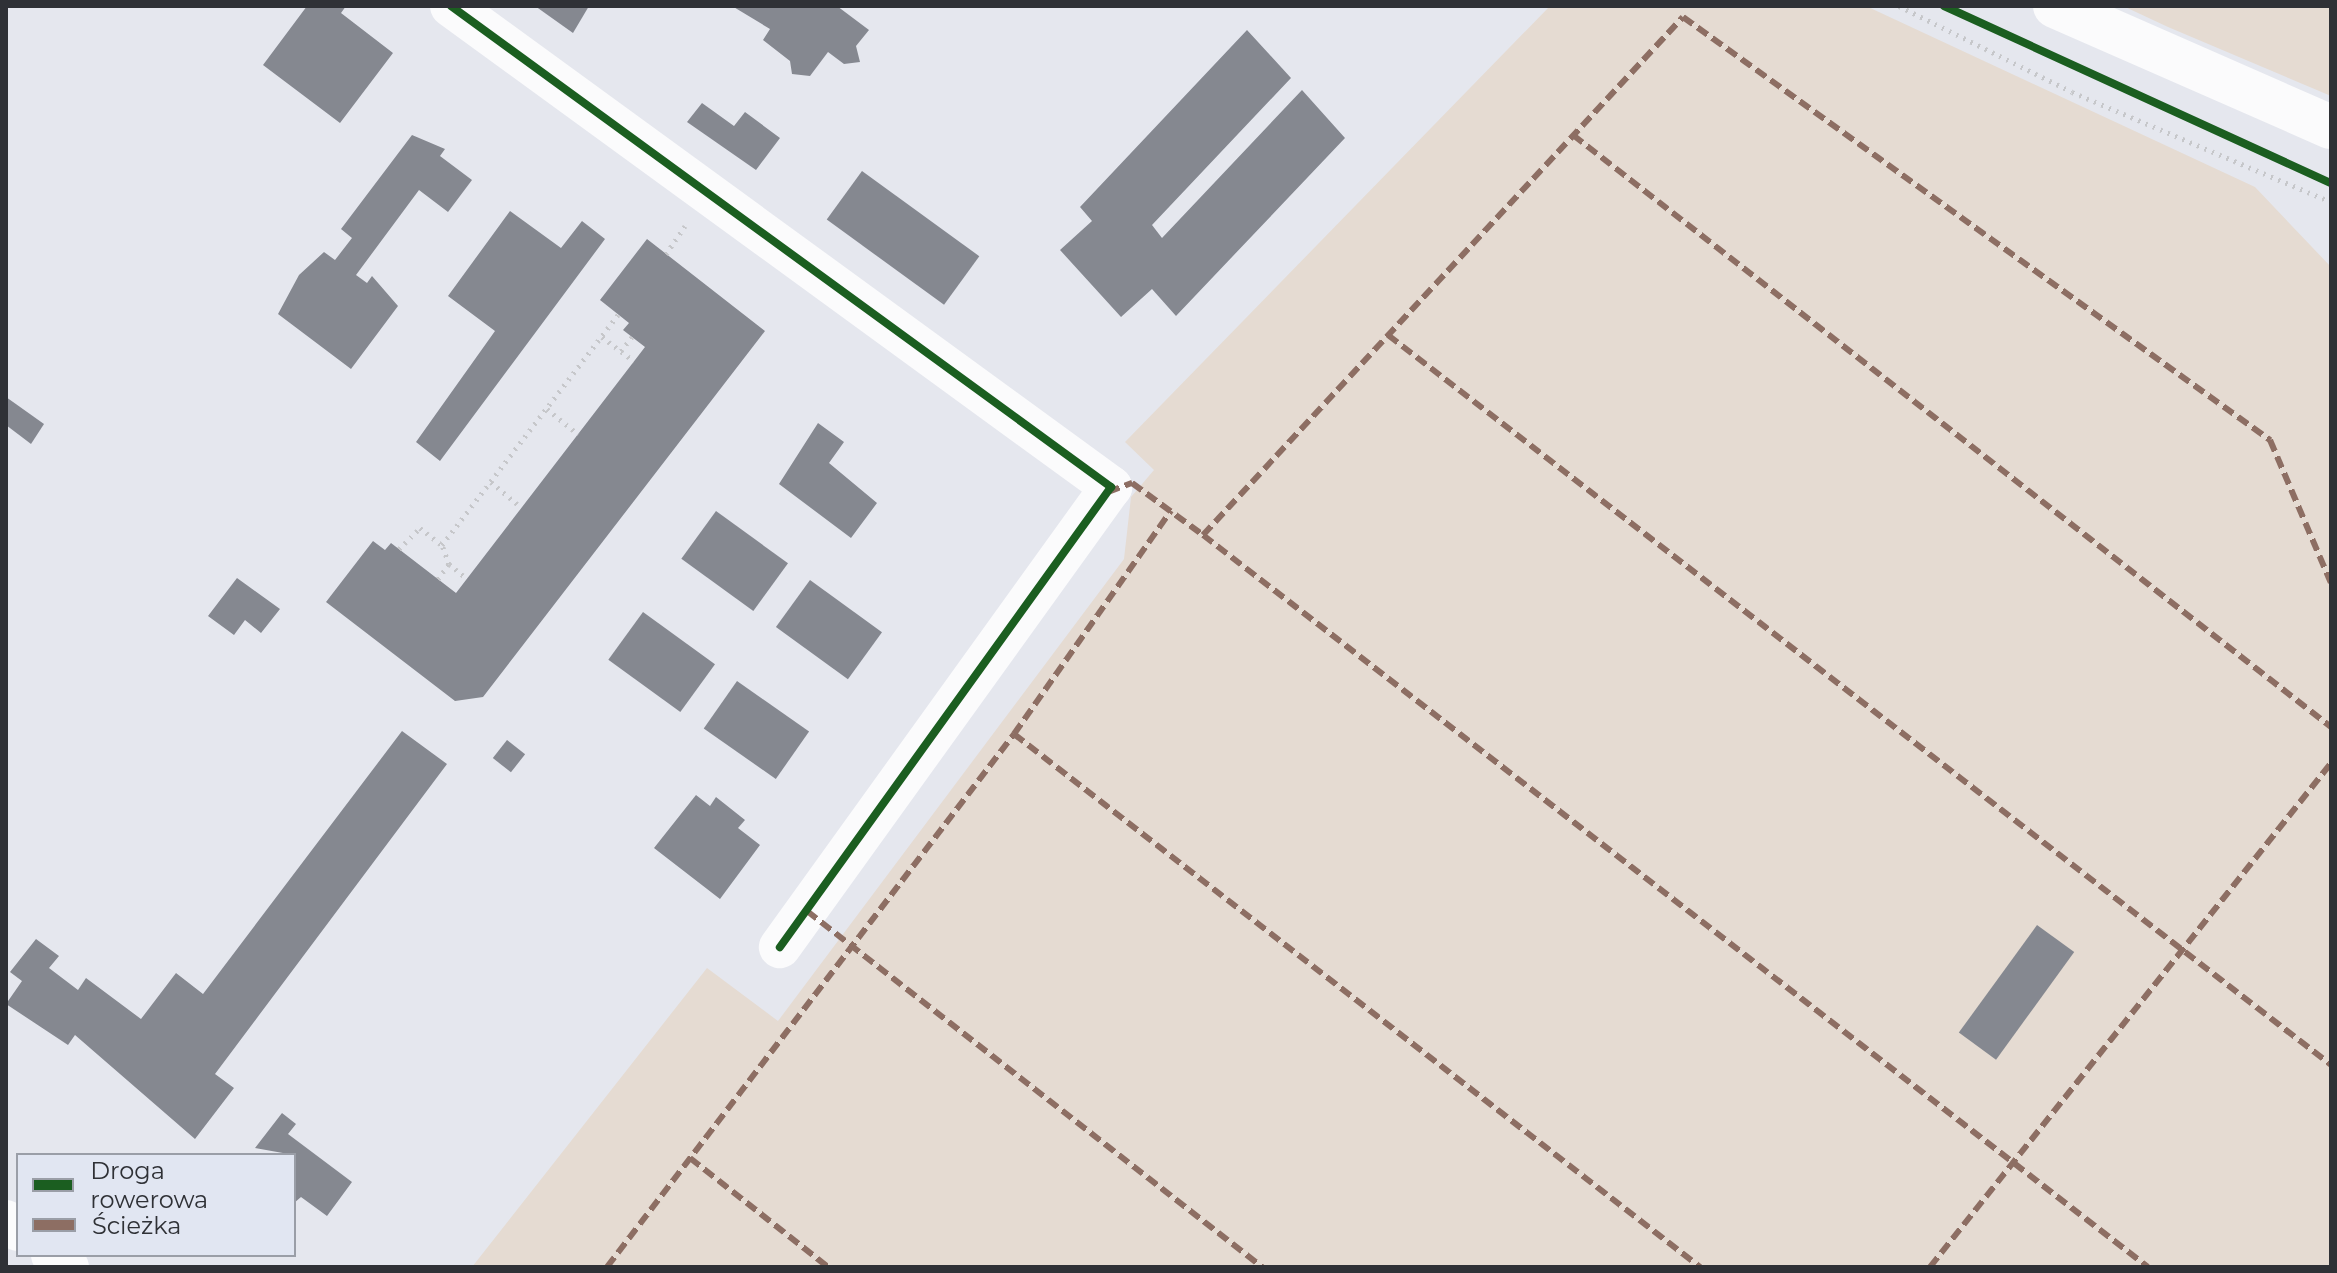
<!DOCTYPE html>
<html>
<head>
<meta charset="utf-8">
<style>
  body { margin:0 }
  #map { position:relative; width:2337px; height:1273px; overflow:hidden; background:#e5e7ee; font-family:Montserrat,sans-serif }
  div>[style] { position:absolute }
  .green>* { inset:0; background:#e5dbd2 }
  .building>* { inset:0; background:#858890; transform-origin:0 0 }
  .path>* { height:5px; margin-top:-2.5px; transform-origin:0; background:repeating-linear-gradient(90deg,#c6c7ca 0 2px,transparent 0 8px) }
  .street>* { height:42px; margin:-21px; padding:0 21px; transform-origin:21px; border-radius:21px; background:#fbfbfc }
  .secondary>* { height:44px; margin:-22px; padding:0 22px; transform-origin:22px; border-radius:22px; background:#fbfbfc }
  .quiet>* { height:6px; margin-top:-3px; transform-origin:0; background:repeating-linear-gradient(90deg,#8d6e63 0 12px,transparent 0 18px) }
  .cycleway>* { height:8px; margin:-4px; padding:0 4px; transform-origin:4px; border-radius:4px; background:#1b5e20 }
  span { translate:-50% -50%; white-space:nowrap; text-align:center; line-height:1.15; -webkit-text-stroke:8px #e1e6f2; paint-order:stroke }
  .frame { position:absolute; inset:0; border:8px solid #2f3136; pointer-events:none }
  .legend { position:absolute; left:16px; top:1153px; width:280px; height:104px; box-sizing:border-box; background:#e1e6f2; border:2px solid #9a9ea7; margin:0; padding:10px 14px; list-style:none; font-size:24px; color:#2f3136 }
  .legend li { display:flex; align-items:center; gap:16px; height:40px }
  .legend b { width:40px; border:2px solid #9a9ea7 }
</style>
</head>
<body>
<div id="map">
  <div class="green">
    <i style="clip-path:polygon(1550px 6px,1866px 6px,2255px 187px,2331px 267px,2331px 1267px,472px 1267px,707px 968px,778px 1021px,1124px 559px,1131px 497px,1154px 470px,1125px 442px)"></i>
    <i style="clip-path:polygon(2123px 6px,2331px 6px,2331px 96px,2168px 27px)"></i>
  </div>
  <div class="building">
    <i style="clip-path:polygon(307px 6px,346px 6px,341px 13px,393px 53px,340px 123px,263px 65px)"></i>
    <i style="clip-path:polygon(535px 6px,589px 6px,573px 33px)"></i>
    <i style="clip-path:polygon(732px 6px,837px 6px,869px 30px,856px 46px,860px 62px,844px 64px,828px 52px,810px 76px,792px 74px,790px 61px,763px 40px,770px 29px)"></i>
    <i style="clip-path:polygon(1247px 30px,1291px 78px,1152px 225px,1162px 238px,1302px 90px,1345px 138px,1176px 316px,1152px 289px,1121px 317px,1060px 250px,1092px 221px,1080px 207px)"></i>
    <i style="clip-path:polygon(702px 103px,734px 126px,745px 112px,780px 138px,756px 170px,687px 122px)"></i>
    <i style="clip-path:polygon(412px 135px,445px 149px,440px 156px,472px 180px,448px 212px,419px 190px,356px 275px,367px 283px,372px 276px,398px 306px,351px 369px,278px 314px,299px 275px,324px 252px,335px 260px,352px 238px,341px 229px)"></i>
    <i style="left:862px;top:171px;width:145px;height:60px;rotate:36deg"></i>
    <i style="clip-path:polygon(510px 211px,561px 248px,582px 221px,605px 239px,440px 461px,416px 442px,495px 331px,448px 296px)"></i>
    <i style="clip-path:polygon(647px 239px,765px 331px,483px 697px,455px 701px,326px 602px,373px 541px,385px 550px,391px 543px,456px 593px,645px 347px,623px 330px,629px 323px,600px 300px)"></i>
    <i style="clip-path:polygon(6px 397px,44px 424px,31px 444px,6px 425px)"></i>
    <i style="clip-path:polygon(818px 423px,844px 442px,829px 463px,877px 503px,851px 538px,779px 484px)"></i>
    <i style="left:716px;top:511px;width:89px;height:59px;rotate:36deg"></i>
    <i style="clip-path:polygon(237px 578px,280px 609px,261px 633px,245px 620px,234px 635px,208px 616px)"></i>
    <i style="left:810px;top:580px;width:89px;height:58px;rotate:36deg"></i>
    <i style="left:643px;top:612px;width:89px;height:59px;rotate:36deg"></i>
    <i style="left:737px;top:681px;width:88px;height:58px;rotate:35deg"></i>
    <i style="clip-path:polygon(402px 731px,447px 764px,215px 1074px,234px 1088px,195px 1139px,75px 1035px,68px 1045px,6px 1004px,22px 981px,10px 972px,36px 939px,59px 956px,49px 968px,78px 990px,86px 978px,141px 1019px,176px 973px,203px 994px)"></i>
    <i style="left:507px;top:740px;width:23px;height:23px;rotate:38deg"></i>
    <i style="clip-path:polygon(696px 795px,710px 806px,716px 797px,745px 820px,738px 828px,760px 845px,720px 899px,654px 848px)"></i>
    <i style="left:2037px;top:925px;width:46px;height:133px;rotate:36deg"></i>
    <i style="clip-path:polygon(282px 1113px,296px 1124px,288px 1134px,352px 1182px,327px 1216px,301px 1197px,294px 1203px,294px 1155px,255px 1148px)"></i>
  </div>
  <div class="path">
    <i style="left:1899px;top:6px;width:193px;rotate:26.4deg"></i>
    <i style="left:2072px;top:92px;width:281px;rotate:23deg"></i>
    <i style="left:666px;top:254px;width:34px;rotate:-56deg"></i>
    <i style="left:602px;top:337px;width:40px;rotate:37deg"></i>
    <i style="left:621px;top:351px;width:18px;rotate:-52deg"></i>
    <i style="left:547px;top:409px;width:40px;rotate:39deg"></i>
    <i style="left:491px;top:482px;width:39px;rotate:40deg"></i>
    <i style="left:399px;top:549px;width:30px;rotate:-45deg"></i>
    <i style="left:420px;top:528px;width:28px;rotate:38deg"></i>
    <i style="left:442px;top:545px;width:290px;rotate:-52.6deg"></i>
    <i style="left:449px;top:564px;width:22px;rotate:39deg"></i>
    <i style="left:438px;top:579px;width:19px;rotate:-54deg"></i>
    <i style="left:449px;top:564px;width:20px;rotate:-110deg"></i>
  </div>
  <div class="street">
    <i style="left:451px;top:6px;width:817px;rotate:36.08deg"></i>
    <i style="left:1111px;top:487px;width:567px;rotate:125.74deg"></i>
    <i style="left:6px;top:1221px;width:15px;rotate:37deg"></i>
    <i style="left:52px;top:1255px;width:20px;rotate:37deg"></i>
  </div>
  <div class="secondary">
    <i style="left:2055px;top:6px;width:301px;rotate:23.7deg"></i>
  </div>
  <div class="quiet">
    <i style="left:1573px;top:135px;width:962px;rotate:37.99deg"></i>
    <i style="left:1388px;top:335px;width:1193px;rotate:37.74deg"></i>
    <i style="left:1108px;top:492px;width:26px;rotate:-21deg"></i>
    <i style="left:1132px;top:483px;width:88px;rotate:36.2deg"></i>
    <i style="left:1203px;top:535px;width:706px;rotate:-47.18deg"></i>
    <i style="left:1683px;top:17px;width:724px;rotate:35.78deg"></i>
    <i style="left:2270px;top:440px;width:155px;rotate:66.9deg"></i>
    <i style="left:1203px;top:535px;width:1195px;rotate:37.76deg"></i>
    <i style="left:1014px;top:734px;width:869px;rotate:37.85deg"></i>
    <i style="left:807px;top:911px;width:578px;rotate:38.04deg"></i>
    <i style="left:690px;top:1158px;width:176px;rotate:38.3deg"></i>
    <i style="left:607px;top:1267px;width:671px;rotate:-52.63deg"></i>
    <i style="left:1014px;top:734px;width:273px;rotate:-54.9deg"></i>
    <i style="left:1930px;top:1267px;width:644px;rotate:-51.49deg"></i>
  </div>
  <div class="cycleway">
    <i style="left:451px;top:6px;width:817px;rotate:36.08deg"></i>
    <i style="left:1111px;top:487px;width:567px;rotate:125.74deg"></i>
    <i style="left:1944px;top:6px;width:426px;rotate:24.6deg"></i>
  </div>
  <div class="frame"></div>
  <ul class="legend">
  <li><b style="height:10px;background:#1b5e20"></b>Droga rowerowa</li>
  <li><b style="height:10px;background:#8d6e63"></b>Ścieżka</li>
  </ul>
</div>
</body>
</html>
